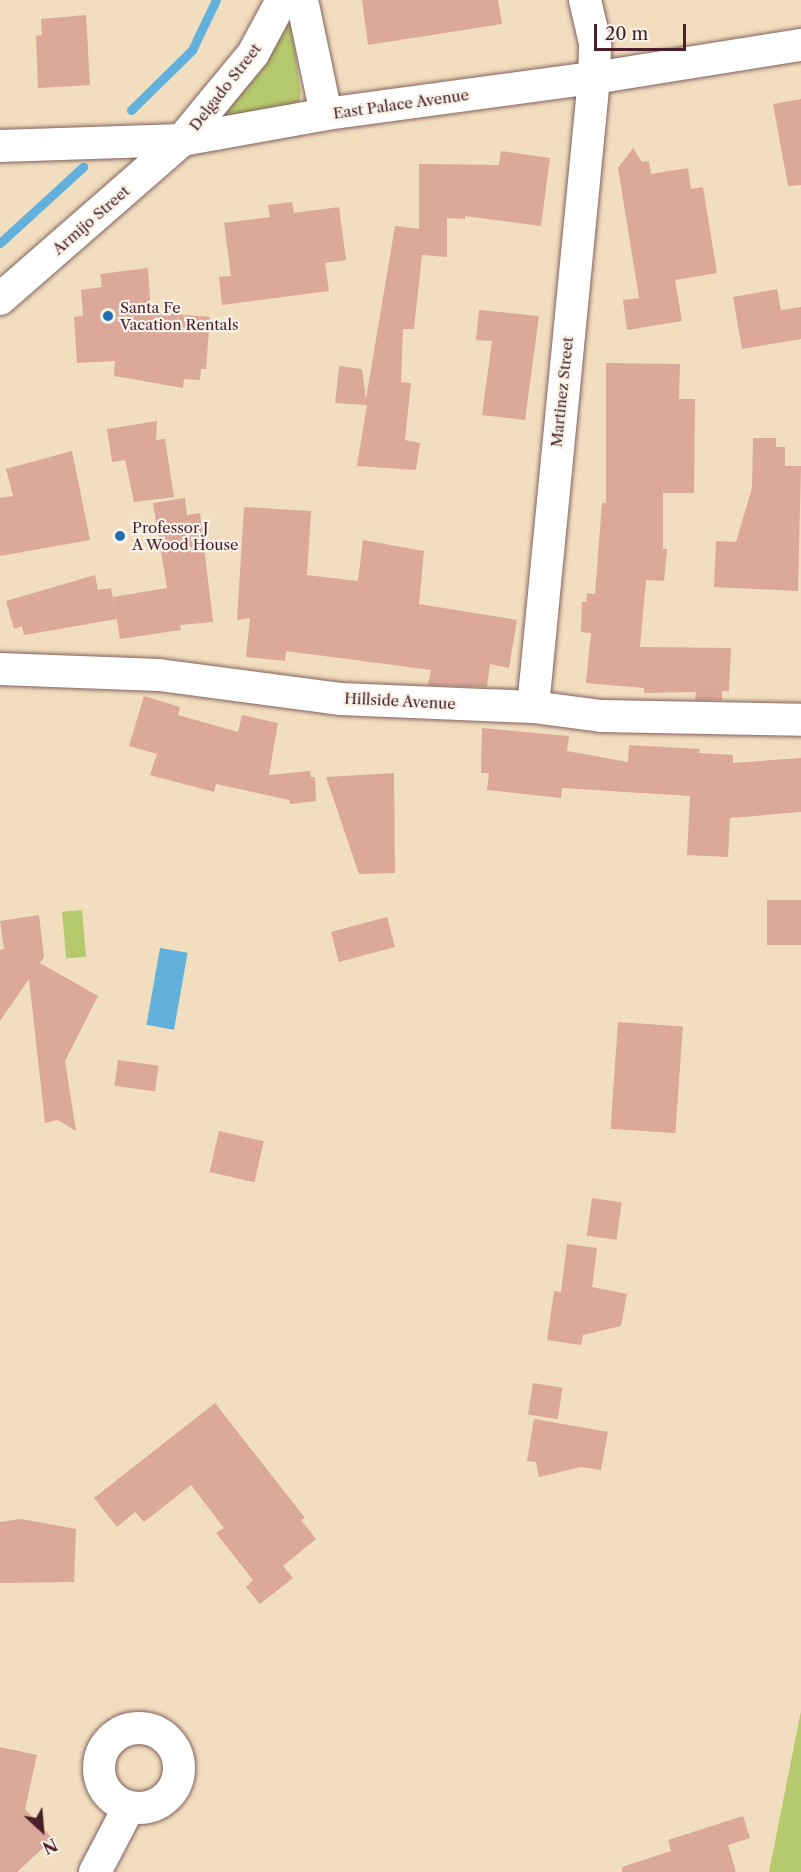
<!DOCTYPE html>
<html>
<head>
<meta charset="utf-8">
<style>
  body { margin:0 }
  #map { position:relative; width:801px; height:1872px; overflow:hidden; background:#f1debf; font-family:"Libre Caslon Text",serif }
  div>[style] { position:absolute }
  .green>* { inset:0; background:#b6c96d; transform-origin:0 0 }
  .water>* { inset:0; background:#62b1dc; transform-origin:0 0 }
  .stream>* { height:9px; margin:-4.5px; padding:0 4.5px; transform-origin:4.5px; border-radius:4.5px; background:#62b1dc }
  .building>* { inset:0; background:#dca899; transform-origin:0 0 }
  .roads { filter:drop-shadow(0 0 2px #84625f) drop-shadow(0 0 2px #84625f) }
  .minor>* { height:32px; margin:-16px; padding:0 16px; transform-origin:16px; border-radius:16px; background:#fff }
  .minor>.ring { margin:-16px; padding:0; box-sizing:content-box; background:none; border:32px solid #fff; border-radius:50% }
  .dots>* { width:16px; height:16px; translate:-50% -50%; box-sizing:border-box; border:3px solid #f7f3e8; border-radius:50% }
  span { translate:-50% -50%; white-space:nowrap; text-align:center; line-height:1.15; -webkit-text-stroke:4.5px #f7f3e8; paint-order:stroke }
  .street-label { font-size:15px; color:#4a1f2b }
  .poi-label { font-size:15px; color:#4a1f2b }
  .left { translate:0 -50%; text-align:left }
  .north { position:absolute; left:12px; top:1800px; width:60px; height:60px; -webkit-text-stroke:4px #f7f3e8; paint-order:stroke; rotate:154deg; font-size:16px; font-weight:700; line-height:24px; text-align:center; color:#4a1f2b }
  .north::after { content:''; display:block; margin:auto; width:21px; height:27px; background:#4a1f2b; clip-path:polygon(50% 0,100% 100%,50% 72%,0 100%) }
  .scale { position:absolute; left:594px; top:24px; width:92px; height:27px; box-sizing:border-box; border:3px solid #4a1f2b; border-top:0; padding-left:8px; font-size:18px; line-height:21px; white-space:nowrap; color:#4a1f2b; -webkit-text-stroke:4px #f7f3e8; paint-order:stroke }
</style>
</head>
<body>
<div id="map">
  <div class="green">
    <i style="clip-path:polygon(286px 23px,292px 27px,301px 94px,299px 102px,291px 107px,232px 118px,225px 115px)"></i>
    <i style="left:82px;top:910px;width:47px;height:20px;rotate:85deg"></i>
    <i style="clip-path:polygon(801px 1711px,801px 1872px,769px 1872px)"></i>
  </div>
  <div class="water">
    <i style="left:160px;top:948px;width:28px;height:78px;rotate:10deg"></i>
  </div>
  <div class="stream">
    <i style="left:131px;top:110px;width:86px;rotate:-44.5deg"></i>
    <i style="left:192px;top:50px;width:55px;rotate:-64.4deg"></i>
    <i style="left:0;top:243px;width:113px;rotate:-42.5deg"></i>
  </div>
  <div class="building">
    <i style="clip-path:polygon(362px 0,498px 0,502px 24px,368px 45px)"></i>
    <i style="clip-path:polygon(86px 15px,90px 85px,38px 88px,36px 36px,42px 35px,41px 19px)"></i>
    <i style="clip-path:polygon(801px 99px,801px 185px,788px 186px,773px 104px)"></i>
    <i style="clip-path:polygon(633px 148px,642px 162px,649px 161px,651px 174px,688px 168px,691px 189px,703px 187px,717px 273px,675px 280px,682px 321px,627px 330px,623px 300px,639px 298px,618px 168px)"></i>
    <i style="clip-path:polygon(501px 151px,550px 158px,541px 226px,465px 216px,465px 219px,447px 218px,447px 257px,422px 255px,414px 329px,403px 329px,401px 382px,411px 383px,405px 440px,420px 443px,416px 470px,357px 466px,367px 405px,335px 403px,339px 366px,362px 369px,366px 399px,395px 226px,419px 229px,419px 164px,499px 165px)"></i>
    <i style="clip-path:polygon(292px 202px,294px 213px,339px 207px,346px 260px,325px 263px,329px 291px,222px 305px,219px 277px,231px 276px,224px 223px,270px 217px,268px 205px)"></i>
    <i style="clip-path:polygon(148px 268px,151px 312px,210px 317px,206px 369px,201px 369px,200px 380px,184px 379px,183px 388px,114px 376px,115px 361px,77px 363px,74px 317px,83px 316px,81px 290px,102px 287px,100px 274px)"></i>
    <i style="clip-path:polygon(777px 289px,781px 310px,801px 307px,801px 339px,742px 349px,733px 297px)"></i>
    <i style="clip-path:polygon(479px 310px,539px 316px,525px 420px,482px 415px,492px 341px,476px 340px)"></i>
    <i style="clip-path:polygon(606px 363px,680px 364px,679px 399px,695px 399px,694px 493px,663px 493px,663px 549px,667px 549px,664px 581px,646px 580px,640px 647px,731px 648px,729px 691px,722px 691px,722px 700px,695px 700px,696px 692px,644px 693px,644px 688px,586px 683px,591px 633px,581px 632px,582px 602px,586px 602px,587px 593px,595px 594px,602px 503px,606px 503px)"></i>
    <i style="clip-path:polygon(157px 421px,156px 440px,165px 439px,174px 497px,134px 502px,125px 460px,112px 462px,107px 429px)"></i>
    <i style="clip-path:polygon(753px 438px,776px 438px,776px 447px,785px 447px,785px 466px,801px 466px,798px 591px,714px 587px,716px 541px,736px 542px,752px 488px)"></i>
    <i style="clip-path:polygon(72px 451px,90px 540px,0 556px,0 498px,13px 496px,6px 469px)"></i>
    <i style="clip-path:polygon(185px 498px,187px 515px,200px 513px,213px 622px,180px 625px,181px 630px,120px 639px,113px 597px,167px 588px,153px 503px)"></i>
    <i style="clip-path:polygon(244px 507px,311px 511px,307px 575px,358px 581px,363px 540px,424px 551px,419px 604px,517px 620px,509px 668px,490px 664px,487px 687px,428px 685px,431px 670px,286px 651px,285px 661px,246px 657px,250px 618px,237px 620px)"></i>
    <i style="clip-path:polygon(95px 575px,98px 590px,111px 588px,117px 619px,24px 635px,22px 626px,14px 629px,6px 601px)"></i>
    <i style="clip-path:polygon(144px 696px,180px 707px,178px 715px,238px 732px,242px 715px,278px 723px,269px 775px,310px 771px,311px 777px,315px 777px,316px 801px,290px 804px,289px 800px,216px 784px,214px 792px,150px 775px,157px 754px,129px 746px)"></i>
    <i style="clip-path:polygon(482px 728px,569px 736px,567px 751px,628px 762px,629px 745px,700px 749px,699px 753px,733px 755px,733px 763px,801px 758px,801px 812px,730px 818px,728px 857px,687px 855px,690px 796px,562px 788px,561px 798px,487px 790px,489px 773px,481px 773px)"></i>
    <i style="clip-path:polygon(394px 773px,395px 873px,359px 874px,326px 777px)"></i>
    <i style="left:767px;top:900px;width:34px;height:45px"></i>
    <i style="clip-path:polygon(39px 915px,44px 957px,40px 963px,98px 996px,65px 1061px,76px 1131px,58px 1120px,45px 1123px,29px 979px,0 1021px,0 950px,4px 949px,0 921px)"></i>
    <i style="left:387px;top:917px;width:31px;height:58px;rotate:75deg"></i>
    <i style="left:618px;top:1022px;width:65px;height:107px;rotate:4deg"></i>
    <i style="left:118px;top:1060px;width:41px;height:26px;rotate:8deg"></i>
    <i style="left:219px;top:1131px;width:46px;height:42px;rotate:13deg"></i>
    <i style="left:592px;top:1198px;width:30px;height:38px;rotate:8deg"></i>
    <i style="clip-path:polygon(567px 1244px,597px 1248px,592px 1287px,627px 1294px,621px 1326px,583px 1335px,581px 1345px,547px 1340px,554px 1291px,561px 1292px)"></i>
    <i style="left:533px;top:1383px;width:30px;height:32px;rotate:9deg"></i>
    <i style="clip-path:polygon(215px 1403px,305px 1518px,301px 1520px,316px 1539px,283px 1566px,293px 1578px,260px 1604px,246px 1587px,253px 1580px,216px 1533px,224px 1528px,191px 1485px,144px 1522px,135px 1512px,117px 1527px,94px 1498px)"></i>
    <i style="clip-path:polygon(534px 1419px,608px 1432px,601px 1470px,581px 1467px,539px 1477px,536px 1462px,527px 1461px)"></i>
    <i style="clip-path:polygon(21px 1519px,76px 1529px,74px 1582px,0 1583px,0 1522px)"></i>
    <i style="clip-path:polygon(0 1747px,37px 1755px,25px 1809px,53px 1839px,17px 1872px,0 1872px)"></i>
    <i style="clip-path:polygon(743px 1816px,750px 1838px,728px 1845px,736px 1872px,622px 1872px,622px 1867px,671px 1851px,668px 1840px)"></i>
  </div>
  <div class="roads">
    <div class="minor">
      <i style="left:302px;top:0;width:116px;rotate:78.1deg"></i>
      <i style="left:0;top:146px;width:182px;rotate:-1.9deg"></i>
      <i style="left:182px;top:140px;width:146px;rotate:-10.2deg"></i>
      <i style="left:326px;top:114px;width:270px;rotate:-7.7deg"></i>
      <i style="left:594px;top:78px;width:210px;rotate:-9.1deg"></i>
      <i style="left:0;top:299px;width:242px;rotate:-41.1deg"></i>
      <i style="left:182px;top:140px;width:112px;rotate:-50.5deg"></i>
      <i style="left:253px;top:54px;width:61px;rotate:-61.8deg"></i>
      <i style="left:0;top:669px;width:159px;rotate:2.2deg"></i>
      <i style="left:159px;top:675px;width:184px;rotate:7.5deg"></i>
      <i style="left:341px;top:699px;width:192px;rotate:2.4deg"></i>
      <i style="left:533px;top:707px;width:69px;rotate:7.5deg"></i>
      <i style="left:601px;top:716px;width:200px;rotate:1.1deg"></i>
      <i style="left:533px;top:707px;width:632px;rotate:-84.46deg"></i>
      <i style="left:594px;top:78px;width:35px;rotate:-88deg"></i>
      <i style="left:595px;top:43px;width:44px;rotate:-103.1deg"></i>
      <i class="ring" style="left:99px;top:1728px;width:48px;height:48px"></i>
      <i style="left:95px;top:1872px;width:73px;rotate:-62.4deg"></i>
    </div>
  </div>
  <div class="dots">
    <i style="left:108px;top:316px;background:#1f6fb2"></i>
    <i style="left:120px;top:536px;background:#1f6fb2"></i>
  </div>
  <div class="street-label">
    <span style="left:225px;top:87px;rotate:-52deg">Delgado Street</span>
    <span style="left:401px;top:104px;rotate:-8deg">East Palace Avenue</span>
    <span style="left:91px;top:220px;rotate:-41deg">Armijo Street</span>
    <span style="left:562px;top:392px;rotate:-84deg">Martinez Street</span>
    <span style="left:400px;top:701px;rotate:3deg">Hillside Avenue</span>
  </div>
  <div class="poi-label">
    <span class="left" style="left:120px;top:316px">Santa Fe<br>Vacation Rentals</span>
    <span class="left" style="left:132px;top:536px">Professor J<br>A Wood House</span>
  </div>
  <div class="north">N</div>
  <div class="scale">20 m</div>
</div>
</body>
</html>
